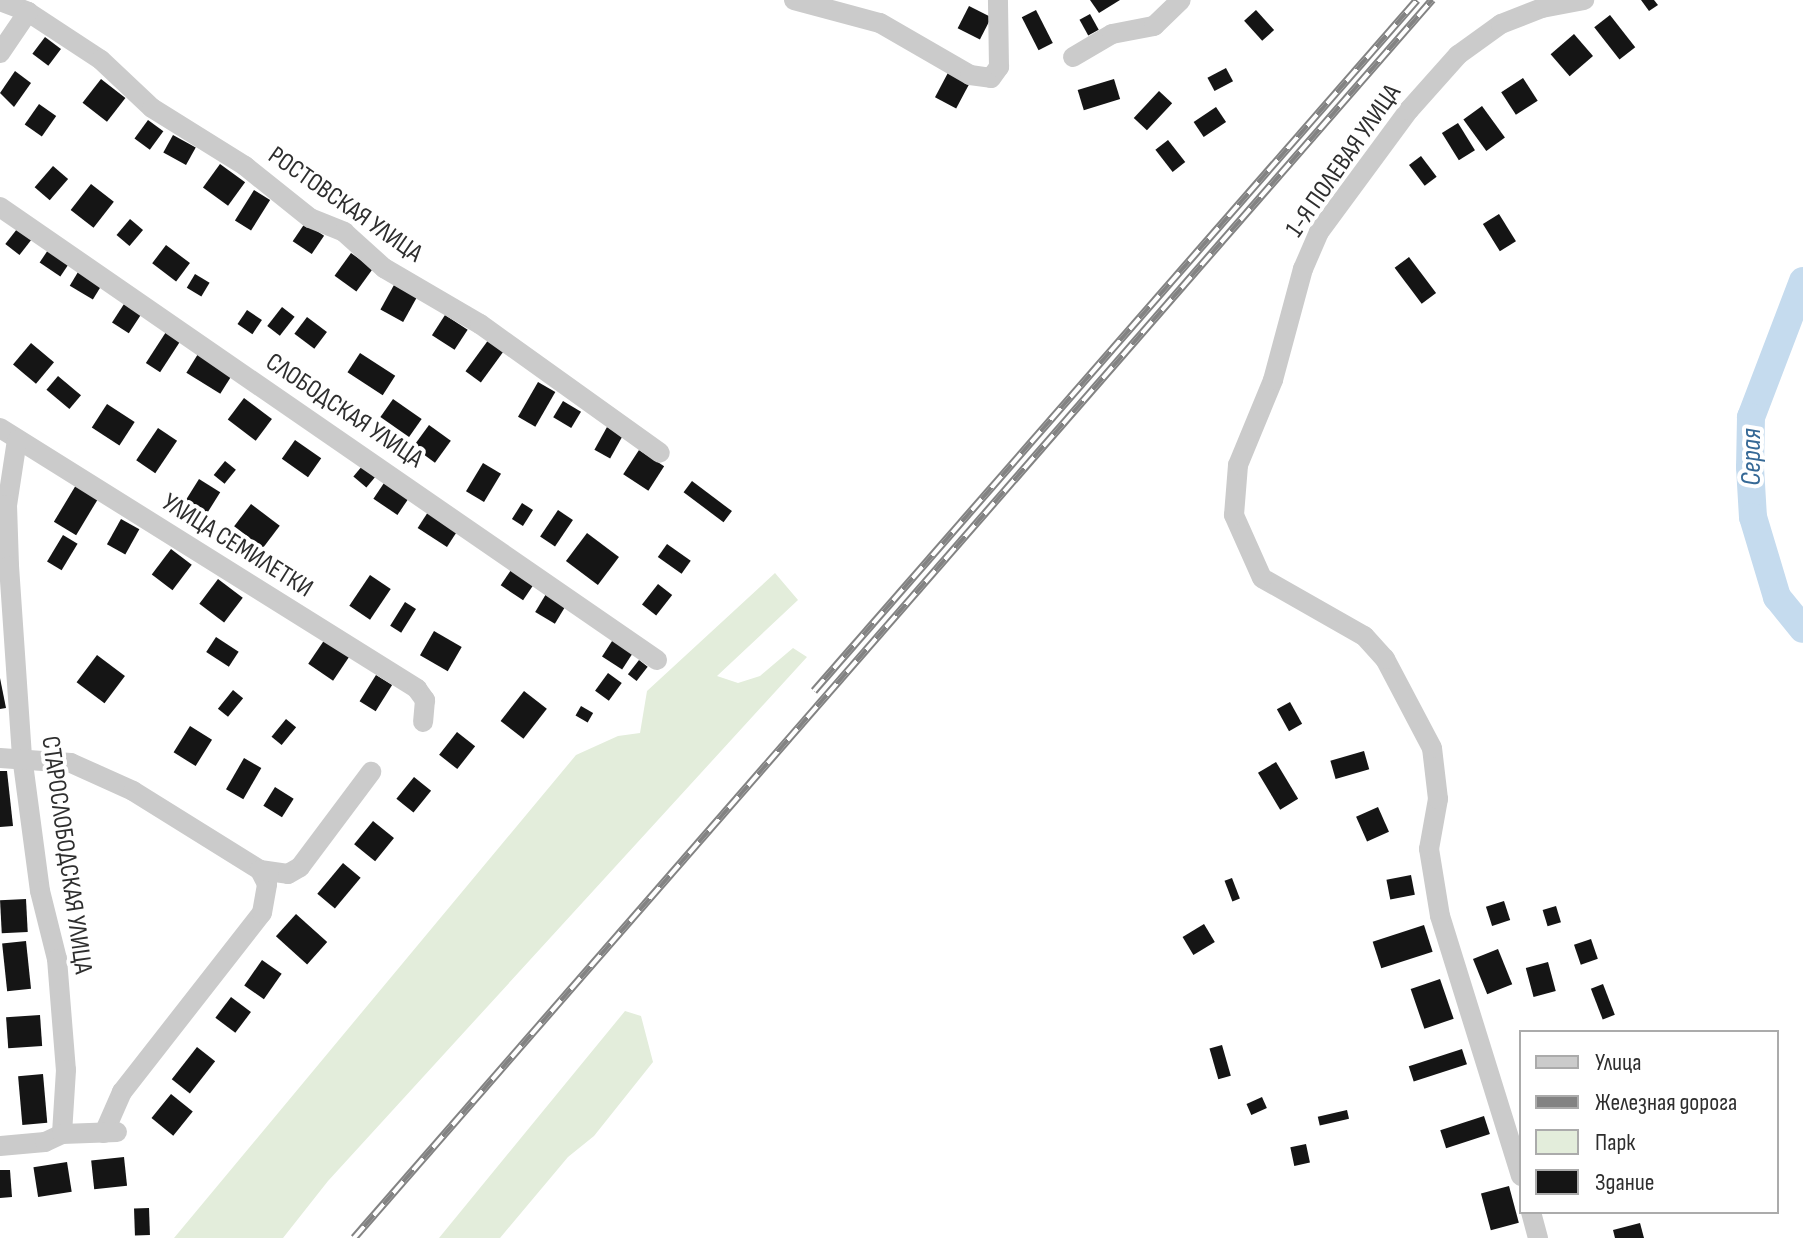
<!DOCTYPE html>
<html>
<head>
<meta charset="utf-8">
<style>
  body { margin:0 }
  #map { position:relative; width:1803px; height:1238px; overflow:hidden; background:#fff; font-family:"Sofia Sans Condensed",sans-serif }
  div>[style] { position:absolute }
  .green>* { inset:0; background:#e3eddb }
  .river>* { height:28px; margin:-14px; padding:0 14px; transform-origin:14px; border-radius:14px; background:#c5dbee }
  .building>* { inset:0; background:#151515; transform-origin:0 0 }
  .minor>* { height:20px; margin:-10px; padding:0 10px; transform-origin:10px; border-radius:10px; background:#cbcbcb }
  .rail>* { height:8px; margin-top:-4px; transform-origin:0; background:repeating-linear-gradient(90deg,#fff 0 15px,#838383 0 30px); box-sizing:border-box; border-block:2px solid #838383 }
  span { translate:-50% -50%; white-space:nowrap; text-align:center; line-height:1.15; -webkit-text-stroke:8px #fff; paint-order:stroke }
  .street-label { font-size:26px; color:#2e2e2e }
  .water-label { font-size:28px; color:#366996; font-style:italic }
  .legend { position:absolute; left:1519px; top:1030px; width:260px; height:184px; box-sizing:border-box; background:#fff; border:2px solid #ababab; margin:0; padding:10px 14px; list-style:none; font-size:24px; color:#2e2e2e }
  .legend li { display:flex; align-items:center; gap:16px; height:40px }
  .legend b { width:40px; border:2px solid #ababab }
</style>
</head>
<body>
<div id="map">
  <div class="green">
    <i style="clip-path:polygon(775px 573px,798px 600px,717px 676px,738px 683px,760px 676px,793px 648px,807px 657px,328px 1181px,283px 1238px,174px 1238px,576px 755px,618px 736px,640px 733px,647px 691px)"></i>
    <i style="clip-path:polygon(625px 1011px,641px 1016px,653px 1062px,594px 1136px,568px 1157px,500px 1238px,439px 1238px)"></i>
  </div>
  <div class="river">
    <i style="left:1803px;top:281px;width:146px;rotate:110.9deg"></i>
    <i style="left:1751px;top:417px;width:50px;rotate:91.1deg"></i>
    <i style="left:1750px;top:467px;width:50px;rotate:86.6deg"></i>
    <i style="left:1753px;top:517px;width:84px;rotate:73.3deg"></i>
    <i style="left:1777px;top:597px;width:41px;rotate:50.9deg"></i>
  </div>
  <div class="building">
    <i style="clip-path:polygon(1090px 0,1120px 0,1099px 13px)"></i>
    <i style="clip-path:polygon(1641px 0,1654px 0,1658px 5px,1649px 11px)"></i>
    <i style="left:969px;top:6px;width:25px;height:25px;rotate:27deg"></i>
    <i style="left:1036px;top:10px;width:37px;height:16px;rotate:63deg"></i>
    <i style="left:1256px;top:10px;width:27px;height:16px;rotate:48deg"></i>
    <i style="left:1090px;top:14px;width:18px;height:12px;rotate:61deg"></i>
    <i style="left:1610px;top:15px;width:41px;height:20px;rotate:52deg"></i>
    <i style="left:1574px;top:34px;width:29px;height:31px;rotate:49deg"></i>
    <i style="left:45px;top:37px;width:20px;height:21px;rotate:37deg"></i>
    <i style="left:1226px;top:68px;width:15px;height:21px;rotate:62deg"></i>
    <i style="left:950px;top:69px;width:24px;height:32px;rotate:28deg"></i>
    <i style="clip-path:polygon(15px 71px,31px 83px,14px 107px,0 93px)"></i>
    <i style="left:1523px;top:78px;width:27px;height:26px;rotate:57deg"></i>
    <i style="left:101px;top:79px;width:31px;height:30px;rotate:38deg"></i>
    <i style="left:1114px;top:79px;width:21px;height:38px;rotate:73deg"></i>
    <i style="left:1159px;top:91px;width:18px;height:37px;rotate:43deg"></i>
    <i style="left:39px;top:104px;width:21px;height:25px;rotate:35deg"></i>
    <i style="left:1482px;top:106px;width:39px;height:23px;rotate:54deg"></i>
    <i style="left:1216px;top:107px;width:18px;height:27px;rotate:56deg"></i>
    <i style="left:148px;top:120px;width:19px;height:23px;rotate:36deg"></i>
    <i style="left:1458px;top:123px;width:32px;height:19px;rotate:58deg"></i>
    <i style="left:173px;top:135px;width:26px;height:20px;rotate:29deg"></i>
    <i style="left:1168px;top:140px;width:28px;height:16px;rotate:52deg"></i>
    <i style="left:1421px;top:156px;width:26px;height:15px;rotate:53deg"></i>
    <i style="left:220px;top:164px;width:31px;height:29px;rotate:36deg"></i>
    <i style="left:53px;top:166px;width:20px;height:28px;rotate:41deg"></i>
    <i style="left:91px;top:184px;width:29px;height:33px;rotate:38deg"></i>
    <i style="left:254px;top:190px;width:19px;height:36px;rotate:32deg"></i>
    <i style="left:1499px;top:214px;width:32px;height:19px;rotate:58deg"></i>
    <i style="left:130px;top:219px;width:17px;height:21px;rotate:40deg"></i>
    <i style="left:305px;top:223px;width:23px;height:22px;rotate:34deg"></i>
    <i style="left:17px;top:229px;width:18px;height:19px;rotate:38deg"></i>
    <i style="left:166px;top:245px;width:30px;height:23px;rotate:37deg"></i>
    <i style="left:48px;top:250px;width:25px;height:15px;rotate:34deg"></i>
    <i style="left:351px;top:253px;width:27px;height:28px;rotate:36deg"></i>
    <i style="left:1409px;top:257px;width:45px;height:18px;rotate:53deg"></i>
    <i style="left:78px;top:272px;width:27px;height:16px;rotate:31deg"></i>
    <i style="left:195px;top:274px;width:17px;height:16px;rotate:31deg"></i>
    <i style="left:394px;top:285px;width:26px;height:28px;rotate:29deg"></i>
    <i style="left:124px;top:304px;width:20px;height:22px;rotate:33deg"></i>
    <i style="left:282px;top:307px;width:16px;height:24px;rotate:38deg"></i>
    <i style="left:247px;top:310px;width:18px;height:17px;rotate:34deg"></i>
    <i style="left:445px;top:315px;width:27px;height:24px;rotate:33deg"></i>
    <i style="left:307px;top:317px;width:25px;height:21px;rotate:37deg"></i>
    <i style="left:166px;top:332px;width:17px;height:37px;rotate:33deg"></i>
    <i style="left:489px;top:339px;width:19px;height:40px;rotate:36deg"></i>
    <i style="left:31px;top:343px;width:30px;height:28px;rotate:40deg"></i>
    <i style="left:360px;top:353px;width:42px;height:23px;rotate:33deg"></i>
    <i style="left:198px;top:354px;width:40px;height:22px;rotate:32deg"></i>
    <i style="left:58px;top:376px;width:30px;height:18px;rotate:40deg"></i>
    <i style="left:538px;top:382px;width:20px;height:40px;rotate:30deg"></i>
    <i style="left:244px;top:398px;width:35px;height:27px;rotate:37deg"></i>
    <i style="left:393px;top:399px;width:35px;height:22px;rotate:35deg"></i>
    <i style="left:563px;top:401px;width:21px;height:19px;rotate:31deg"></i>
    <i style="left:107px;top:404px;width:33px;height:28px;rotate:33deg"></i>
    <i style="left:429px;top:425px;width:27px;height:27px;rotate:36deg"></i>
    <i style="left:607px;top:427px;width:18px;height:26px;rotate:29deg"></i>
    <i style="left:158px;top:428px;width:23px;height:39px;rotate:34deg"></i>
    <i style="left:295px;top:440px;width:32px;height:23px;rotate:35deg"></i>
    <i style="left:639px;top:450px;width:30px;height:29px;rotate:33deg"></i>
    <i style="left:225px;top:461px;width:14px;height:18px;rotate:39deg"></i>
    <i style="left:483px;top:463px;width:21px;height:33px;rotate:31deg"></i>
    <i style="left:363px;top:465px;width:17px;height:15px;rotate:40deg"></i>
    <i style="left:199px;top:479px;width:25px;height:25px;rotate:32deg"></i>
    <i style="left:692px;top:481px;width:50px;height:14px;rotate:37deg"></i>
    <i style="left:384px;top:483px;width:29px;height:19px;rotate:34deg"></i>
    <i style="left:76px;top:485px;width:26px;height:43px;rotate:31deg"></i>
    <i style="left:522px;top:503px;width:13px;height:19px;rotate:32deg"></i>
    <i style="left:251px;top:504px;width:36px;height:28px;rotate:37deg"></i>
    <i style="left:558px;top:510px;width:18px;height:32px;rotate:34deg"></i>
    <i style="left:428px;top:512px;width:35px;height:19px;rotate:33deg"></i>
    <i style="left:121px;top:519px;width:21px;height:29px;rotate:29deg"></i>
    <i style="left:587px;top:533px;width:40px;height:35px;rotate:37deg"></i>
    <i style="left:63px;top:535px;width:17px;height:31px;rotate:31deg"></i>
    <i style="left:667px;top:544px;width:29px;height:16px;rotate:35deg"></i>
    <i style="left:171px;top:549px;width:26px;height:32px;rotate:37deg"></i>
    <i style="left:513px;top:567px;width:27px;height:22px;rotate:34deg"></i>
    <i style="left:370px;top:575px;width:25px;height:37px;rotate:34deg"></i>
    <i style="left:218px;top:579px;width:31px;height:31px;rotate:37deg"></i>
    <i style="left:658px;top:584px;width:18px;height:26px;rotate:38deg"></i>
    <i style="left:546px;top:594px;width:23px;height:21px;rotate:31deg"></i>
    <i style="left:405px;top:602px;width:13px;height:28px;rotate:32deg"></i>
    <i style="left:434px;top:631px;width:32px;height:28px;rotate:30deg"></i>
    <i style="left:216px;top:637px;width:27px;height:18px;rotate:33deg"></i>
    <i style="left:614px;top:638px;width:24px;height:22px;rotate:33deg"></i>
    <i style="left:325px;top:639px;width:30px;height:30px;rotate:34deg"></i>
    <i style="left:97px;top:655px;width:35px;height:34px;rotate:37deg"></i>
    <i style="left:639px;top:660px;width:11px;height:18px;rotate:38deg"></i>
    <i style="left:608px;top:673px;width:17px;height:22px;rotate:36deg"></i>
    <i style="left:376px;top:675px;width:19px;height:31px;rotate:32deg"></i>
    <i style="clip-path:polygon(0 678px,6px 708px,0 709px)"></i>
    <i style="left:233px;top:690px;width:13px;height:24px;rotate:39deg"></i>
    <i style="left:524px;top:691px;width:29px;height:38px;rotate:38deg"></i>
    <i style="left:1290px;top:702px;width:25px;height:15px;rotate:61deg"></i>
    <i style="left:581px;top:706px;width:14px;height:11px;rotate:30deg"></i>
    <i style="left:286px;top:719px;width:13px;height:23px;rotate:39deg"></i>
    <i style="left:190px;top:726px;width:26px;height:31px;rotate:32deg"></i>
    <i style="left:457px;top:732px;width:23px;height:29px;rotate:38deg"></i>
    <i style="left:1364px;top:751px;width:19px;height:35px;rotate:74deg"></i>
    <i style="left:244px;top:758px;width:20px;height:36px;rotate:30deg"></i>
    <i style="left:1276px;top:762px;width:43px;height:21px;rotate:59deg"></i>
    <i style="clip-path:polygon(0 771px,7px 771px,13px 826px,0 827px)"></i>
    <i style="left:414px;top:777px;width:22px;height:28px;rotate:39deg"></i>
    <i style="left:275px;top:787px;width:22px;height:22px;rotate:32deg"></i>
    <i style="left:1378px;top:807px;width:27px;height:24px;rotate:66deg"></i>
    <i style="left:373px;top:821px;width:27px;height:30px;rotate:39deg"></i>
    <i style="left:343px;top:863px;width:23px;height:40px;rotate:40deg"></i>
    <i style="left:1411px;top:875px;width:20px;height:25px;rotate:79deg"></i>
    <i style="left:1232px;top:878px;width:22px;height:8px;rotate:69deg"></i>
    <i style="left:26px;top:899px;width:33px;height:26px;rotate:87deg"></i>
    <i style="left:1504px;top:901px;width:20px;height:19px;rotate:72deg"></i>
    <i style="left:1556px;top:906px;width:17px;height:14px;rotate:73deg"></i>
    <i style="left:296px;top:914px;width:42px;height:30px;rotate:42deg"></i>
    <i style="left:1204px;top:924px;width:21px;height:25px;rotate:59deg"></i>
    <i style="left:1424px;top:925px;width:28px;height:54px;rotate:72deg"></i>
    <i style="left:1591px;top:939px;width:21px;height:18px;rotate:71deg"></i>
    <i style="left:26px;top:941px;width:48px;height:24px;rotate:84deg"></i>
    <i style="left:1498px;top:949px;width:38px;height:27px;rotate:68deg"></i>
    <i style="left:262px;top:960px;width:24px;height:31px;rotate:35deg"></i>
    <i style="left:1548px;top:962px;width:30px;height:23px;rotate:75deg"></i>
    <i style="left:1440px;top:979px;width:42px;height:31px;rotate:71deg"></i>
    <i style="left:1603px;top:984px;width:33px;height:13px;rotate:69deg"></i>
    <i style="left:231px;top:997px;width:25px;height:26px;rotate:37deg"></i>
    <i style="left:40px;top:1015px;width:31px;height:34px;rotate:86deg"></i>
    <i style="left:1222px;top:1045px;width:32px;height:13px;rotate:74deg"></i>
    <i style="left:197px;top:1047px;width:23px;height:41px;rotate:38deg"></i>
    <i style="left:1462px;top:1049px;width:16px;height:56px;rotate:72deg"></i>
    <i style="left:43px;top:1074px;width:49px;height:25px;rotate:85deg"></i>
    <i style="left:171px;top:1094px;width:28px;height:31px;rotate:39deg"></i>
    <i style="left:1262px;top:1097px;width:12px;height:17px;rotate:66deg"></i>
    <i style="left:1347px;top:1110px;width:9px;height:30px;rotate:77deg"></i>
    <i style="left:1484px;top:1116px;width:19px;height:46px;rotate:72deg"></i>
    <i style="left:1306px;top:1144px;width:19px;height:16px;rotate:78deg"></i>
    <i style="left:124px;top:1157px;width:29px;height:33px;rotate:84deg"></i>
    <i style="left:67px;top:1162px;width:30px;height:34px;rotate:81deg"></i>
    <i style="clip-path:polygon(0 1170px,10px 1170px,12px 1197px,0 1198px)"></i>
    <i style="left:1509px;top:1186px;width:38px;height:29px;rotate:75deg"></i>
    <i style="left:149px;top:1208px;width:27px;height:15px;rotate:88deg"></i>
    <i style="clip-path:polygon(1640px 1223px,1644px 1238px,1615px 1238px,1613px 1230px)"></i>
  </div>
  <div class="minor">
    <i style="left:794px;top:0;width:89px;rotate:15deg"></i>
    <i style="left:880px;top:23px;width:104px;rotate:30deg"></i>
    <i style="left:970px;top:75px;width:21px;rotate:8deg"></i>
    <i style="left:991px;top:78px;width:14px;rotate:-54deg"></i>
    <i style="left:999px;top:67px;width:67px;rotate:-90.9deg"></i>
    <i style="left:0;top:1px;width:30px;rotate:21deg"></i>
    <i style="left:28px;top:12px;width:87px;rotate:33.3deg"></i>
    <i style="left:101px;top:60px;width:70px;rotate:43.3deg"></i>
    <i style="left:152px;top:108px;width:110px;rotate:31.9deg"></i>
    <i style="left:245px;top:166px;width:83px;rotate:38.7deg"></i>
    <i style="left:310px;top:218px;width:37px;rotate:22deg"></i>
    <i style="left:344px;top:232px;width:54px;rotate:42deg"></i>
    <i style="left:384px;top:268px;width:111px;rotate:30.3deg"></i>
    <i style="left:480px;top:324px;width:221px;rotate:35.6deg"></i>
    <i style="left:0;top:53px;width:50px;rotate:-55.7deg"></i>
    <i style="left:1073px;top:57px;width:45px;rotate:-30.5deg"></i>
    <i style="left:1112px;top:34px;width:43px;rotate:-10.8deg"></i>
    <i style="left:1154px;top:26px;width:37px;rotate:-44deg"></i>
    <i style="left:0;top:207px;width:798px;rotate:34.59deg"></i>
    <i style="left:0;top:428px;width:492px;rotate:32deg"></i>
    <i style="left:417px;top:689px;width:14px;rotate:54deg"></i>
    <i style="left:425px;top:700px;width:22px;rotate:95deg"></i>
    <i style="left:17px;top:440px;width:66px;rotate:98.7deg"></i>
    <i style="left:7px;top:505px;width:61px;rotate:88.1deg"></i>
    <i style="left:9px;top:566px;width:190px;rotate:86.1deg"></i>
    <i style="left:22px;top:756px;width:136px;rotate:82.4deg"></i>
    <i style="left:40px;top:891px;width:70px;rotate:76deg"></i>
    <i style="left:57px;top:959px;width:111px;rotate:85.4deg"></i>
    <i style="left:66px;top:1070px;width:64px;rotate:93.6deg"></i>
    <i style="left:0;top:758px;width:71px;rotate:4deg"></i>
    <i style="left:71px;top:763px;width:68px;rotate:24.3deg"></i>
    <i style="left:133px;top:791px;width:150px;rotate:31.9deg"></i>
    <i style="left:104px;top:1133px;width:45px;rotate:-66.3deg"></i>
    <i style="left:122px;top:1092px;width:227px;rotate:-52deg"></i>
    <i style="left:262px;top:913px;width:29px;rotate:-80deg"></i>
    <i style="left:267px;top:884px;width:16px;rotate:-117deg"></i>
    <i style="left:260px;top:870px;width:28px;rotate:8deg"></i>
    <i style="left:288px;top:874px;width:14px;rotate:-30deg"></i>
    <i style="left:300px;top:867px;width:119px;rotate:-53.2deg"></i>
    <i style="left:0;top:1146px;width:45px;rotate:-5.1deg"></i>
    <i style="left:45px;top:1142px;width:19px;rotate:-25deg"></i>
    <i style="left:62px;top:1134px;width:55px;rotate:-2.1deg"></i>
    <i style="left:1521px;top:1176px;width:272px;rotate:-107.3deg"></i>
    <i style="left:1440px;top:916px;width:68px;rotate:-99.3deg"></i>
    <i style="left:1429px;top:849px;width:51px;rotate:-79.8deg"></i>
    <i style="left:1438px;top:799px;width:51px;rotate:-96.7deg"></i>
    <i style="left:1432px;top:748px;width:101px;rotate:-117.8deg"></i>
    <i style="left:1385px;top:659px;width:31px;rotate:-132deg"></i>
    <i style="left:1364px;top:636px;width:117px;rotate:-150.4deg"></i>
    <i style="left:1262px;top:578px;width:69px;rotate:-114deg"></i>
    <i style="left:1234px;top:515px;width:50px;rotate:-85.4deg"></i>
    <i style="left:1238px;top:465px;width:92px;rotate:-67.6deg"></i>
    <i style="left:1273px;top:380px;width:115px;rotate:-74.9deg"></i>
    <i style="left:1303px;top:269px;width:40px;rotate:-66.6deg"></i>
    <i style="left:1319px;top:232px;width:152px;rotate:-53.6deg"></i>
    <i style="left:1409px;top:110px;width:74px;rotate:-48.3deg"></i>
    <i style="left:1458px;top:55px;width:53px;rotate:-35.8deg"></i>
    <i style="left:1501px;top:24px;width:44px;rotate:-21.3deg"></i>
    <i style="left:1542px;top:8px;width:43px;rotate:-10.8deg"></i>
    <i style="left:1531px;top:1212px;width:27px;rotate:75deg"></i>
  </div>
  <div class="rail">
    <i style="left:814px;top:691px;width:917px;rotate:-48.89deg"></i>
    <i style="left:354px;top:1238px;width:1642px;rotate:-48.95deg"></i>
  </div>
  <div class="street-label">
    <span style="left:1344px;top:161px;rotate:-55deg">1-Я ПОЛЕВАЯ УЛИЦА</span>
    <span style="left:345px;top:205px;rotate:35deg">РОСТОВСКАЯ УЛИЦА</span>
    <span style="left:344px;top:411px;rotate:34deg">СЛОБОДСКАЯ УЛИЦА</span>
    <span style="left:237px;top:546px;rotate:32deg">УЛИЦА СЕМИЛЕТКИ</span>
    <span style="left:66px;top:855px;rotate:82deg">СТАРОСЛОБОДСКАЯ УЛИЦА</span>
  </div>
  <div class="water-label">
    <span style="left:1752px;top:457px;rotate:-90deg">Серая</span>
  </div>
  <ul class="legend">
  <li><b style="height:10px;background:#cbcbcb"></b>Улица</li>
  <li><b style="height:10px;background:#838383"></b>Железная дорога</li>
  <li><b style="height:22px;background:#e3eddb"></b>Парк</li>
  <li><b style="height:22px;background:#151515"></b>Здание</li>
  </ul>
</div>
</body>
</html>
